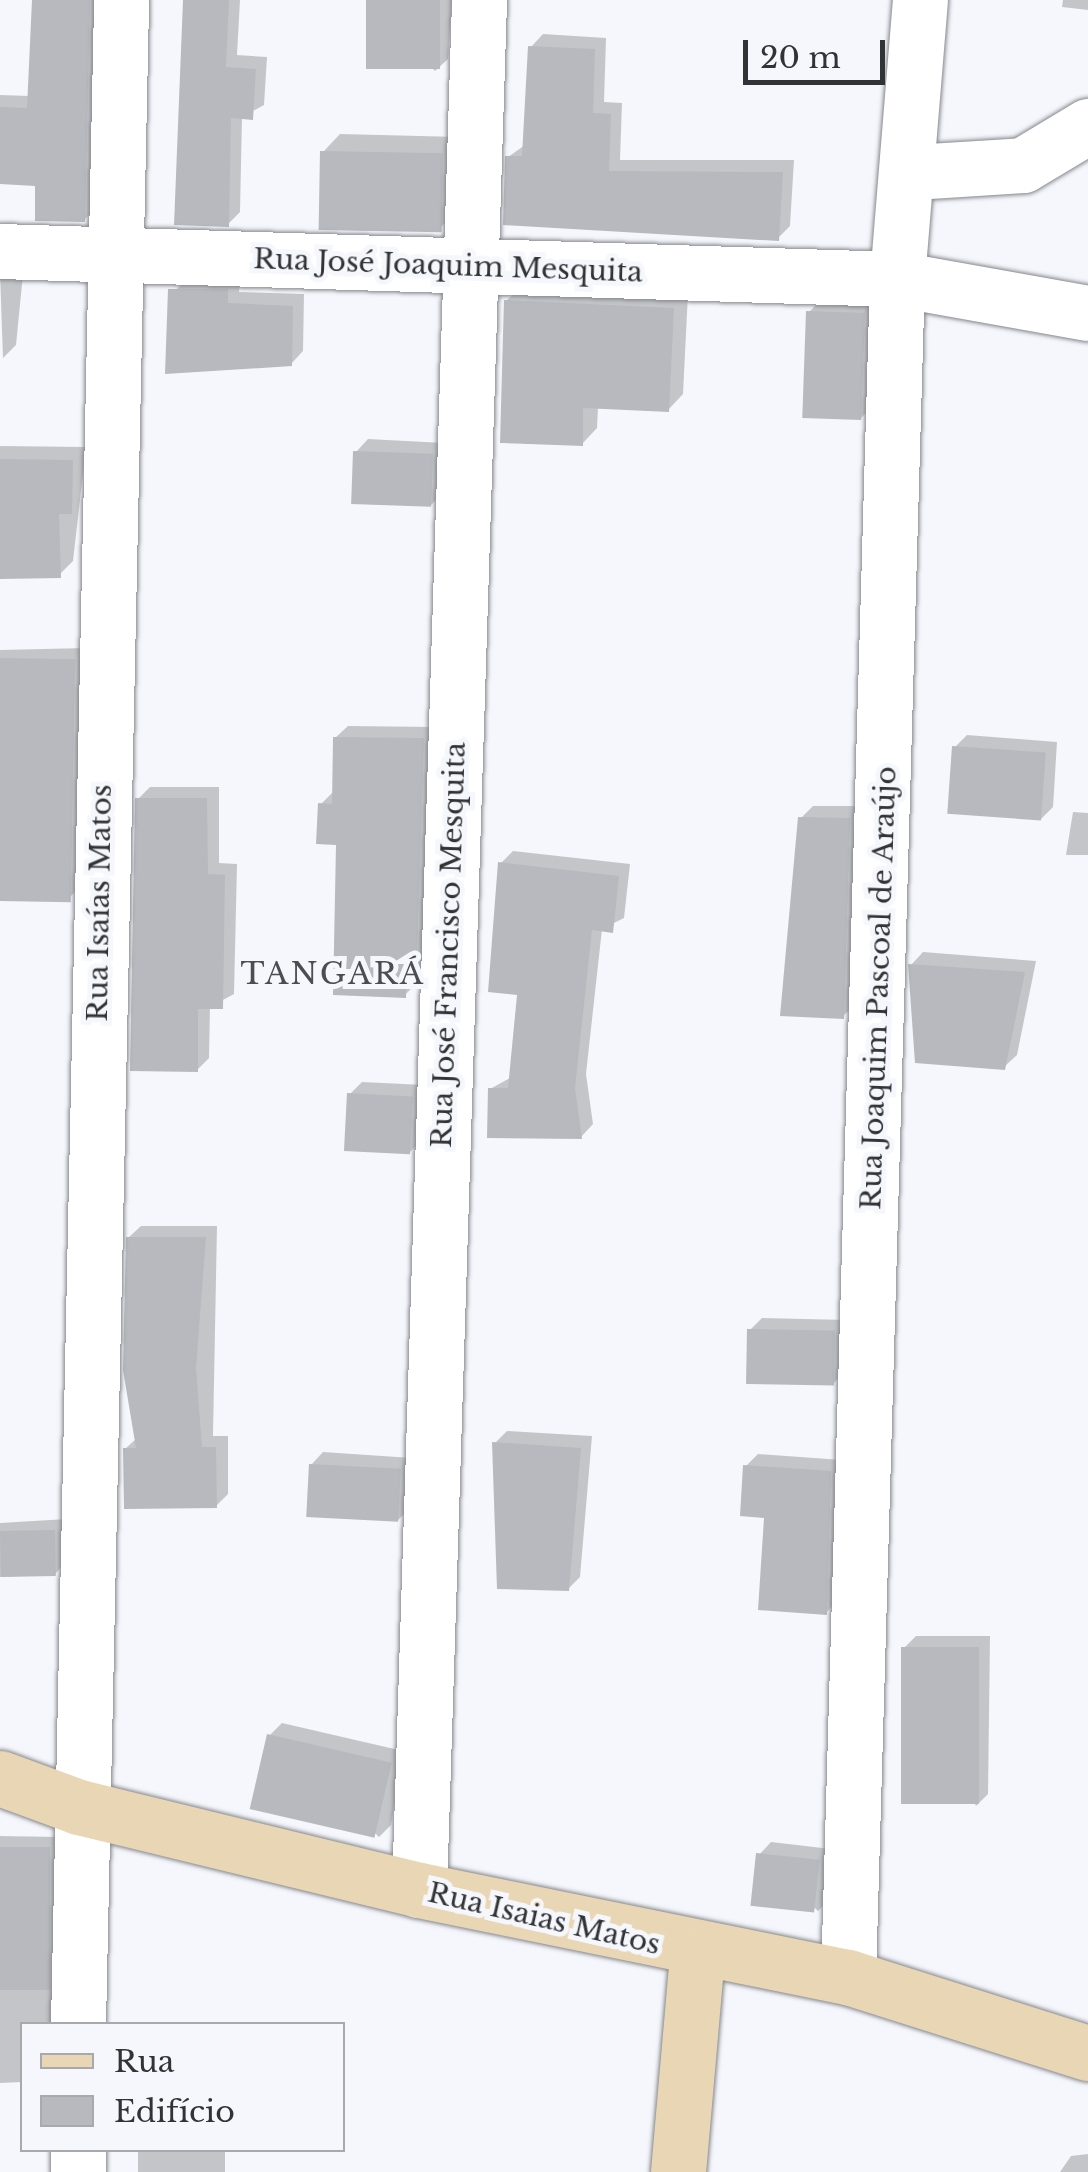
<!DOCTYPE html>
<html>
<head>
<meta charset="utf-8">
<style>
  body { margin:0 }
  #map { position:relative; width:1088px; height:2172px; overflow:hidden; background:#f5f7fc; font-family:"Libre Baskerville",serif }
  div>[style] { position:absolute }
  .shadow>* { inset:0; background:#0003; transform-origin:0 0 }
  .building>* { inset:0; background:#b7b9be; transform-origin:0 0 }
  .roads { filter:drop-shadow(0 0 2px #85878c) drop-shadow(0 0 2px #85878c) }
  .street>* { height:55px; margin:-27.5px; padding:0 27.5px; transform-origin:27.5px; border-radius:27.5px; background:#fff }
  .secondary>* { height:55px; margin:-27.5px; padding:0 27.5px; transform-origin:27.5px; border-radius:27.5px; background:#e9d6b4 }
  span { translate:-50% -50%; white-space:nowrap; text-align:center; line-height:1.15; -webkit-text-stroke:10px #f5f7fc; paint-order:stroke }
  .street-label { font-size:28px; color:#323335 }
  .neighbourhood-label { font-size:30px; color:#4b4d51; letter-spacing:2.5px }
  .legend { position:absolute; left:20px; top:2022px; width:325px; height:130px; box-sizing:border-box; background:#f5f7fc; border:2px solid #a7a9ac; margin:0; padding:12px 18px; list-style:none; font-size:30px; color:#323335 }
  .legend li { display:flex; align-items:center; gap:20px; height:50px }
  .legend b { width:50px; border:2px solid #a7a9ac }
  .scale { position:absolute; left:743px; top:40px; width:142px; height:45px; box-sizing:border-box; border:5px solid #323335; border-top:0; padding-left:12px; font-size:30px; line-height:35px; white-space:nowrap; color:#323335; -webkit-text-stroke:8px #f5f7fc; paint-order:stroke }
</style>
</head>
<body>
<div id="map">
  <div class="shadow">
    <i style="clip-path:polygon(34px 0,106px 0,96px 208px,84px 220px,38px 184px,0 182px,0 95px,30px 96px)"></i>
    <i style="clip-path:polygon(185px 0,240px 0,237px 55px,267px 57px,264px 105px,242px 117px,240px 212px,228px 224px)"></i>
    <i style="clip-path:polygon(367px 0,452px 0,448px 59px,435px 71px)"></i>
    <i style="clip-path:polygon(1063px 0,1088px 0,1088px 10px,1062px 7px)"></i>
    <i style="clip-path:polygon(543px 34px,606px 38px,604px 102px,622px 103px,620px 160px,794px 160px,790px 226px,778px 238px,508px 157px,525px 145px,531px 47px)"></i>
    <i style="clip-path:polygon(340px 134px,460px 137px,457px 211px,439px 229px,323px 152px)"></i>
    <i style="clip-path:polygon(0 273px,23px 274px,16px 345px,3px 358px)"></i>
    <i style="clip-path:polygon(188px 278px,240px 278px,239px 292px,304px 294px,303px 351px,291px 364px,175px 291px)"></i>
    <i style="clip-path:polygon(522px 286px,688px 293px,683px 394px,668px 410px,598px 407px,597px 428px,582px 444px,506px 301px)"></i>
    <i style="clip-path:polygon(821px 300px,876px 302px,873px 406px,861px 418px,809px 312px)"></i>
    <i style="clip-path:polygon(368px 439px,444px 443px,443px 493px,431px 505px,356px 452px)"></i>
    <i style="clip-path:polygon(0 446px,86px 447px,73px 561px,59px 575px,0 576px)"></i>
    <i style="clip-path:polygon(86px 648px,82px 885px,70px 897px,0 899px,0 650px)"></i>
    <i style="clip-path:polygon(348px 726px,435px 727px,428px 971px,405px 995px,321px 804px,334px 791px,335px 738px)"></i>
    <i style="clip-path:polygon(967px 735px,1057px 742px,1053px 807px,1041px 819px,955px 747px)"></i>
    <i style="clip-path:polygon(150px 787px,219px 787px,219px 863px,237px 864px,234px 994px,210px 1007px,209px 1058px,197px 1070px,138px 799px)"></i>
    <i style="clip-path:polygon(813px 806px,861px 806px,856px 1004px,843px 1016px,801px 818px)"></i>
    <i style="clip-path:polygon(1073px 812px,1088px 813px,1088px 855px,1066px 855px)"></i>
    <i style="clip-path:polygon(513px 851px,630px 864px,624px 918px,602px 929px,586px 1074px,593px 1124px,581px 1137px,490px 1089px,512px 1077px,520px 993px,500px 864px)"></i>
    <i style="clip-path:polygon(923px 952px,1036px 961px,1017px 1055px,1004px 1067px,911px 965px)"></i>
    <i style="clip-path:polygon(362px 1082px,424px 1085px,422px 1140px,410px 1152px,350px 1094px)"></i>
    <i style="clip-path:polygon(141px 1226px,217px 1226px,213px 1436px,228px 1436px,228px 1494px,216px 1506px,125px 1449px,137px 1438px,128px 1238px)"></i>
    <i style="clip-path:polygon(762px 1318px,847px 1320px,845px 1371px,833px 1384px,750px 1330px)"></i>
    <i style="clip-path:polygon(507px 1431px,592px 1436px,580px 1577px,568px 1589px,495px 1443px)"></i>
    <i style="clip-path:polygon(323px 1452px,412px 1458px,411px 1507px,398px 1520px,311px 1465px)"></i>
    <i style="clip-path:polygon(758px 1454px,842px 1460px,838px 1600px,826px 1613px,767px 1515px,746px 1466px)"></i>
    <i style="clip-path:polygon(67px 1519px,67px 1561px,55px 1574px,0 1577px,0 1523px)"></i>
    <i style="clip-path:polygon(916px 1636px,990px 1636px,988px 1794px,976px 1806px,904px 1648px)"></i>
    <i style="clip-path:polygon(282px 1723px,403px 1751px,391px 1825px,379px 1837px,270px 1735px)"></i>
    <i style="clip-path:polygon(0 1836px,61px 1837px,64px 2024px,22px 2024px,22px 2082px,0 2083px)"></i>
    <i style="clip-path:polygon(771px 1842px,831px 1849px,830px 1899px,818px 1911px,759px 1855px)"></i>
    <i style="left:138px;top:2150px;width:87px;height:22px"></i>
    <i style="clip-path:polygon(1088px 2154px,1088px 2172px,1060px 2172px,1071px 2156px)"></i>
  </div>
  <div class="building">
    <i style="clip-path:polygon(32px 0,90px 0,85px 222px,35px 221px,35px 186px,0 184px,0 107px,27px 108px)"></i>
    <i style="clip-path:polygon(183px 0,229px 0,226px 67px,256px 69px,253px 120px,231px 118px,229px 227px,174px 225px)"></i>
    <i style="left:366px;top:0;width:74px;height:69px"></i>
    <i style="clip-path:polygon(528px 46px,595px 49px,593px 113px,611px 114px,609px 171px,783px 172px,779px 241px,503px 225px,505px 156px,522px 156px)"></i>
    <i style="left:320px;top:151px;width:123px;height:79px;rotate:1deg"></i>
    <i style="clip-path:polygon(168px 289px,228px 289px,228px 303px,293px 306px,292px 366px,165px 374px)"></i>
    <i style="clip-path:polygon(504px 300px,674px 308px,669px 412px,583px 408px,583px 446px,500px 443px)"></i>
    <i style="left:806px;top:311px;width:59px;height:107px;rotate:2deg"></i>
    <i style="left:353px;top:451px;width:80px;height:53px;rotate:2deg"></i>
    <i style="clip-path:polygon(0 459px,73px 460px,72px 514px,59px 514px,61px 578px,0 579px)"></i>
    <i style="left:0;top:658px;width:75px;height:243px;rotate:1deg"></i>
    <i style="clip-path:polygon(333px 737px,424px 738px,416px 985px,406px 984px,406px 998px,333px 995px,336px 845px,316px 844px,318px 803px,332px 804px)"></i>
    <i style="left:952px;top:746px;width:94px;height:68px;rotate:4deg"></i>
    <i style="clip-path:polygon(135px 798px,207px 798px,208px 874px,225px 875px,223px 1009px,198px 1009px,198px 1072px,130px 1071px)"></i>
    <i style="clip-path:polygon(798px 817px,850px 818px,844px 1019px,780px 1016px)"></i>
    <i style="clip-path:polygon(498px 862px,619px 876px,613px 933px,592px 930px,575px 1088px,582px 1139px,487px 1138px,488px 1088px,508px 1088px,517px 995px,488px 992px)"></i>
    <i style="clip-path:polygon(908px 964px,1025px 972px,1005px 1070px,915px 1063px)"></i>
    <i style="left:347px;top:1093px;width:66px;height:58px;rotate:3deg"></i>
    <i style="clip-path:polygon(126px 1237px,206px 1237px,196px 1368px,202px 1447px,216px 1447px,217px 1508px,124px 1509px,123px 1448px,136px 1448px,123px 1370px)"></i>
    <i style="left:747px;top:1329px;width:88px;height:55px;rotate:1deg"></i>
    <i style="clip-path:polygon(492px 1442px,581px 1448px,569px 1591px,497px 1589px)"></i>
    <i style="left:309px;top:1464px;width:92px;height:53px;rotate:3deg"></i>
    <i style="clip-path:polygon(743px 1465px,831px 1471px,827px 1615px,758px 1610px,764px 1518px,740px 1516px)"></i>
    <i style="left:55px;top:1530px;width:46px;height:55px;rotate:89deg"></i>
    <i style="left:901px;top:1647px;width:78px;height:157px"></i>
    <i style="left:267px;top:1734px;width:128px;height:77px;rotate:13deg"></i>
    <i style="left:0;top:1847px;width:50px;height:143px"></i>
    <i style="left:756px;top:1853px;width:64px;height:53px;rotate:6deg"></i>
  </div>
  <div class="roads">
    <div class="street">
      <i style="left:913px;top:172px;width:110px;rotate:-3.6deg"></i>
      <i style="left:1023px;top:165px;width:76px;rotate:-31deg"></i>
      <i style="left:0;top:251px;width:897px;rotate:1.79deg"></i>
      <i style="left:897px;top:279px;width:194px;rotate:10.1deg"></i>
      <i style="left:419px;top:1890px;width:1891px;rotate:-88.18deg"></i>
      <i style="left:848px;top:1977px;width:1699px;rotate:-88.35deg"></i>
      <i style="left:897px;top:279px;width:280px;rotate:-85.3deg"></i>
      <i style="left:78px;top:2024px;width:2024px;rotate:-88.78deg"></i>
      <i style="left:78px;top:2172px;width:22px;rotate:-90deg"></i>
    </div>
    <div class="secondary">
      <i style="left:0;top:1778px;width:84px;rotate:20.2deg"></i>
      <i style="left:79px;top:1807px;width:350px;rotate:13.7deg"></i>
      <i style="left:419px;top:1890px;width:438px;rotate:11.5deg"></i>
      <i style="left:848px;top:1977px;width:252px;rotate:17.6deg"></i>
      <i style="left:678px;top:2172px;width:219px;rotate:-85deg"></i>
    </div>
  </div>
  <div class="street-label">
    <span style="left:448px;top:266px;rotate:2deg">Rua José Joaquim Mesquita</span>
    <span style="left:100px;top:903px;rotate:-89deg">Rua Isaías Matos</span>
    <span style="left:449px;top:945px;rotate:-88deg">Rua José Francisco Mesquita</span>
    <span style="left:879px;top:988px;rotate:-88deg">Rua Joaquim Pascoal de Araújo</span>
    <span style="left:544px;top:1919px;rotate:13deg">Rua Isaias Matos</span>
  </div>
  <div class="neighbourhood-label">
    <span style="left:333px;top:974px">TANGARÁ</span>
  </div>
  <ul class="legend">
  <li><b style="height:12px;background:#e9d6b4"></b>Rua</li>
  <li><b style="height:28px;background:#b7b9be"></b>Edifício</li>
  </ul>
  <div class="scale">20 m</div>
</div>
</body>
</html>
